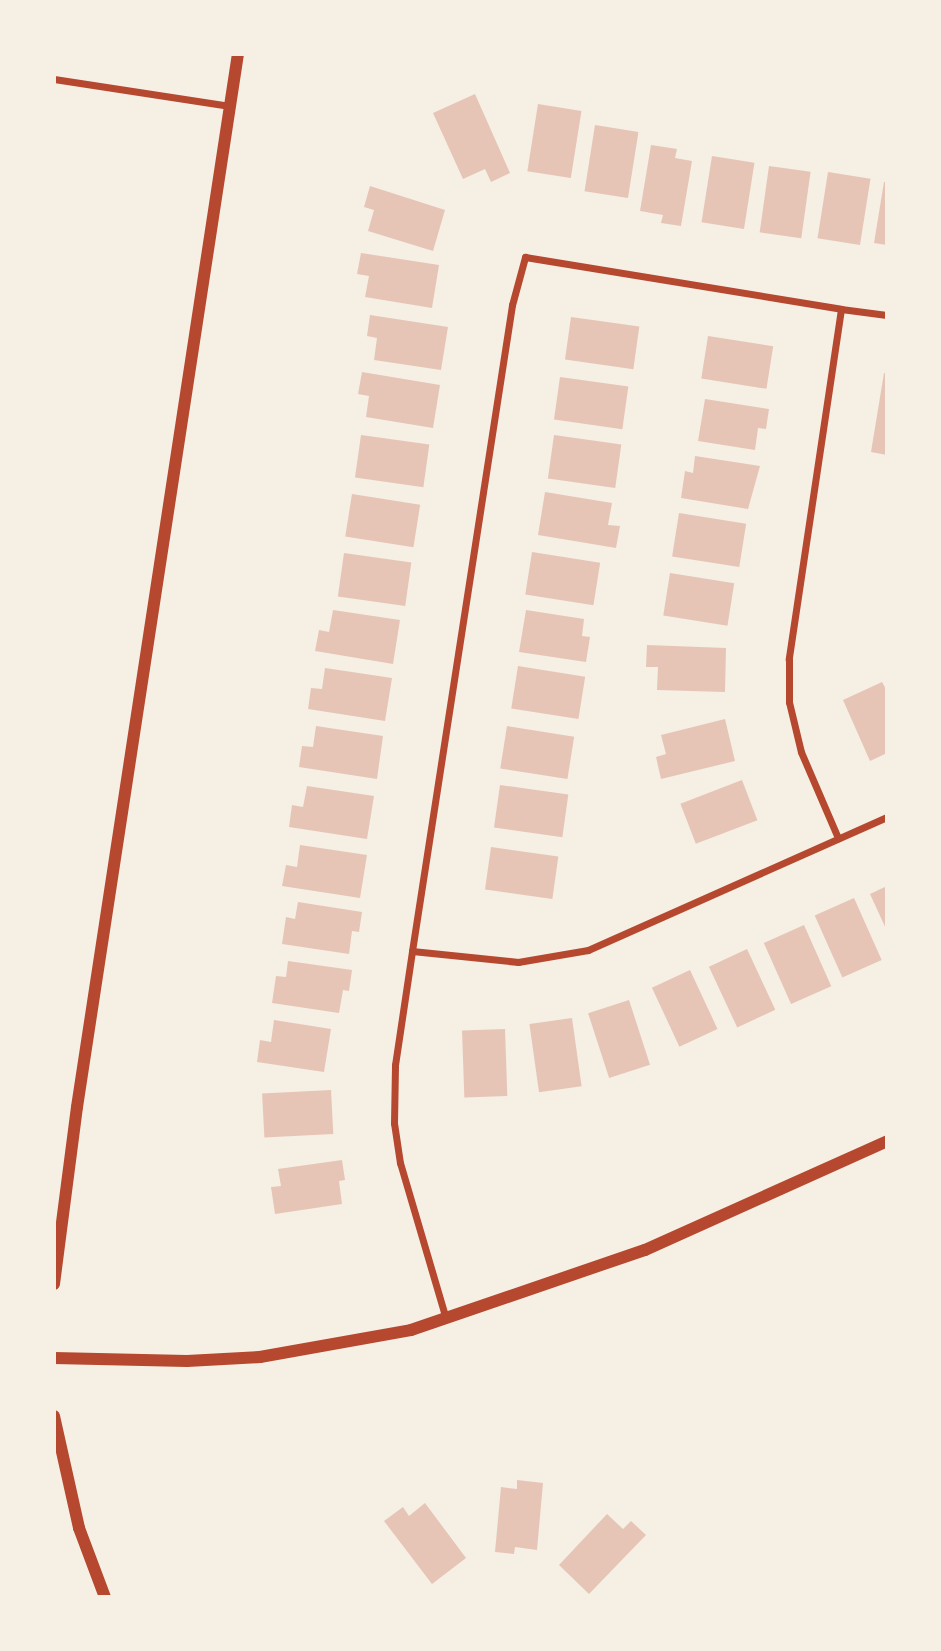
<!DOCTYPE html>
<html>
<head>
<meta charset="utf-8">
<style>
  body { margin:0 }
  #map { position:relative; width:941px; height:1651px; overflow:hidden; background:#f6efe4; font-family:Rubik,sans-serif }
  div>[style] { position:absolute }
  .building>* { inset:0; background:#e6c5b7; transform-origin:0 0 }
  .minor>* { height:7px; margin:-3.5px; padding:0 3.5px; transform-origin:3.5px; border-radius:3.5px; background:#b5482f }
  .tertiary>* { height:12px; margin:-6px; padding:0 6px; transform-origin:6px; border-radius:6px; background:#b5482f }
  span { translate:-50% -50%; white-space:nowrap; text-align:center; line-height:1.15; -webkit-text-stroke:5px #f6efe4; paint-order:stroke }
  .frame { position:absolute; inset:0; border:56px solid #f6efe4; pointer-events:none }
</style>
</head>
<body>
<div id="map">
  <div class="building">
    <i style="clip-path:polygon(475px 94px,510px 173px,491px 182px,485px 169px,463px 179px,433px 113px)"></i>
    <i style="left:538px;top:104px;width:44px;height:68px;rotate:9deg"></i>
    <i style="left:595px;top:125px;width:44px;height:67px;rotate:9deg"></i>
    <i style="clip-path:polygon(651px 145px,677px 149px,675px 158px,692px 161px,681px 226px,661px 223px,663px 215px,640px 211px)"></i>
    <i style="left:712px;top:156px;width:43px;height:67px;rotate:9deg"></i>
    <i style="left:769px;top:166px;width:42px;height:67px;rotate:8deg"></i>
    <i style="left:828px;top:172px;width:43px;height:67px;rotate:9deg"></i>
    <i style="clip-path:polygon(884px 182px,887px 182px,887px 245px,874px 243px)"></i>
    <i style="clip-path:polygon(370px 186px,445px 210px,433px 251px,368px 231px,374px 210px,364px 207px)"></i>
    <i style="clip-path:polygon(361px 253px,439px 265px,432px 308px,365px 297px,369px 276px,357px 274px)"></i>
    <i style="clip-path:polygon(370px 315px,448px 327px,441px 370px,374px 360px,377px 338px,367px 336px)"></i>
    <i style="left:571px;top:317px;width:69px;height:43px;rotate:8deg"></i>
    <i style="left:708px;top:336px;width:66px;height:43px;rotate:9deg"></i>
    <i style="clip-path:polygon(362px 372px,440px 385px,433px 428px,366px 417px,369px 396px,358px 394px)"></i>
    <i style="clip-path:polygon(884px 373px,887px 373px,887px 455px,871px 452px)"></i>
    <i style="left:560px;top:377px;width:69px;height:43px;rotate:8deg"></i>
    <i style="clip-path:polygon(705px 399px,769px 409px,766px 429px,758px 428px,755px 450px,698px 441px)"></i>
    <i style="left:361px;top:435px;width:69px;height:43px;rotate:8deg"></i>
    <i style="left:554px;top:435px;width:68px;height:44px;rotate:8deg"></i>
    <i style="clip-path:polygon(695px 456px,760px 466px,748px 509px,681px 498px,685px 471px,693px 473px)"></i>
    <i style="clip-path:polygon(545px 492px,612px 503px,608px 525px,620px 526px,616px 548px,538px 535px)"></i>
    <i style="left:352px;top:494px;width:69px;height:43px;rotate:9deg"></i>
    <i style="left:679px;top:513px;width:68px;height:44px;rotate:9deg"></i>
    <i style="left:532px;top:552px;width:69px;height:43px;rotate:9deg"></i>
    <i style="left:344px;top:553px;width:68px;height:44px;rotate:8deg"></i>
    <i style="left:670px;top:573px;width:65px;height:43px;rotate:9deg"></i>
    <i style="clip-path:polygon(333px 610px,400px 620px,393px 664px,315px 651px,319px 630px,329px 632px)"></i>
    <i style="clip-path:polygon(526px 610px,584px 619px,582px 636px,590px 637px,586px 662px,519px 652px)"></i>
    <i style="clip-path:polygon(647px 645px,726px 648px,725px 692px,657px 690px,658px 667px,646px 667px)"></i>
    <i style="left:518px;top:666px;width:68px;height:43px;rotate:9deg"></i>
    <i style="clip-path:polygon(325px 668px,392px 678px,385px 721px,308px 709px,311px 688px,322px 689px)"></i>
    <i style="clip-path:polygon(882px 682px,887px 691px,887px 753px,870px 761px,843px 700px)"></i>
    <i style="clip-path:polygon(725px 719px,735px 761px,661px 779px,656px 757px,666px 754px,661px 735px)"></i>
    <i style="clip-path:polygon(316px 726px,383px 736px,377px 779px,299px 767px,302px 746px,313px 747px)"></i>
    <i style="left:507px;top:726px;width:68px;height:43px;rotate:9deg"></i>
    <i style="left:742px;top:780px;width:43px;height:66px;rotate:69deg"></i>
    <i style="left:500px;top:785px;width:69px;height:43px;rotate:8deg"></i>
    <i style="clip-path:polygon(307px 786px,374px 796px,367px 839px,289px 827px,292px 805px,303px 807px)"></i>
    <i style="clip-path:polygon(300px 845px,367px 855px,360px 898px,282px 886px,286px 865px,297px 867px)"></i>
    <i style="left:491px;top:847px;width:68px;height:43px;rotate:8deg"></i>
    <i style="clip-path:polygon(887px 886px,887px 931px,870px 894px)"></i>
    <i style="left:854px;top:898px;width:68px;height:43px;rotate:66deg"></i>
    <i style="clip-path:polygon(298px 902px,362px 912px,359px 932px,352px 931px,349px 954px,282px 944px,286px 917px,295px 919px)"></i>
    <i style="left:804px;top:925px;width:67px;height:44px;rotate:66deg"></i>
    <i style="left:747px;top:949px;width:67px;height:42px;rotate:65deg"></i>
    <i style="clip-path:polygon(288px 961px,352px 970px,349px 991px,343px 990px,339px 1013px,272px 1003px,276px 976px,286px 977px)"></i>
    <i style="left:690px;top:970px;width:65px;height:42px;rotate:65deg"></i>
    <i style="left:629px;top:1000px;width:68px;height:43px;rotate:72deg"></i>
    <i style="left:572px;top:1018px;width:69px;height:43px;rotate:82deg"></i>
    <i style="clip-path:polygon(274px 1020px,331px 1029px,324px 1072px,257px 1062px,260px 1040px,271px 1042px)"></i>
    <i style="left:505px;top:1029px;width:67px;height:43px;rotate:88deg"></i>
    <i style="left:331px;top:1090px;width:44px;height:69px;rotate:87deg"></i>
    <i style="clip-path:polygon(342px 1160px,345px 1180px,339px 1181px,342px 1204px,275px 1214px,271px 1187px,281px 1186px,278px 1169px)"></i>
    <i style="clip-path:polygon(517px 1480px,543px 1483px,537px 1550px,515px 1547px,514px 1554px,495px 1552px,501px 1487px,517px 1489px)"></i>
    <i style="clip-path:polygon(425px 1503px,466px 1558px,432px 1584px,384px 1521px,403px 1507px,409px 1516px)"></i>
    <i style="clip-path:polygon(607px 1514px,623px 1529px,631px 1521px,646px 1535px,589px 1594px,559px 1565px)"></i>
  </div>
  <div class="minor">
    <i style="left:54px;top:79px;width:178px;rotate:8.7deg"></i>
    <i style="left:841px;top:309px;width:46px;rotate:7.4deg"></i>
    <i style="left:412px;top:951px;width:654px;rotate:-81.2deg"></i>
    <i style="left:512px;top:305px;width:50px;rotate:-74.8deg"></i>
    <i style="left:525px;top:257px;width:320px;rotate:9.3deg"></i>
    <i style="left:841px;top:309px;width:354px;rotate:98.5deg"></i>
    <i style="left:789px;top:659px;width:43px;rotate:90deg"></i>
    <i style="left:789px;top:702px;width:51px;rotate:76.5deg"></i>
    <i style="left:801px;top:752px;width:94px;rotate:66.7deg"></i>
    <i style="left:446px;top:1319px;width:163px;rotate:-106.4deg"></i>
    <i style="left:400px;top:1163px;width:40px;rotate:-98.5deg"></i>
    <i style="left:394px;top:1123px;width:58px;rotate:-89deg"></i>
    <i style="left:395px;top:1065px;width:115px;rotate:-81.5deg"></i>
    <i style="left:412px;top:951px;width:107px;rotate:5.9deg"></i>
    <i style="left:518px;top:962px;width:71px;rotate:-9.7deg"></i>
    <i style="left:588px;top:950px;width:327px;rotate:-24deg"></i>
  </div>
  <div class="tertiary">
    <i style="left:54px;top:1284px;width:178px;rotate:-82.6deg"></i>
    <i style="left:77px;top:1107px;width:1065px;rotate:-81.31deg"></i>
    <i style="left:54px;top:1358px;width:133px;rotate:1.3deg"></i>
    <i style="left:187px;top:1361px;width:73px;rotate:-3.1deg"></i>
    <i style="left:260px;top:1357px;width:153px;rotate:-10.1deg"></i>
    <i style="left:411px;top:1330px;width:247px;rotate:-18.9deg"></i>
    <i style="left:645px;top:1250px;width:265px;rotate:-24.2deg"></i>
    <i style="left:54px;top:1416px;width:115px;rotate:77.4deg"></i>
    <i style="left:79px;top:1528px;width:74px;rotate:69.4deg"></i>
  </div>
  <div class="frame"></div>
</div>
</body>
</html>
